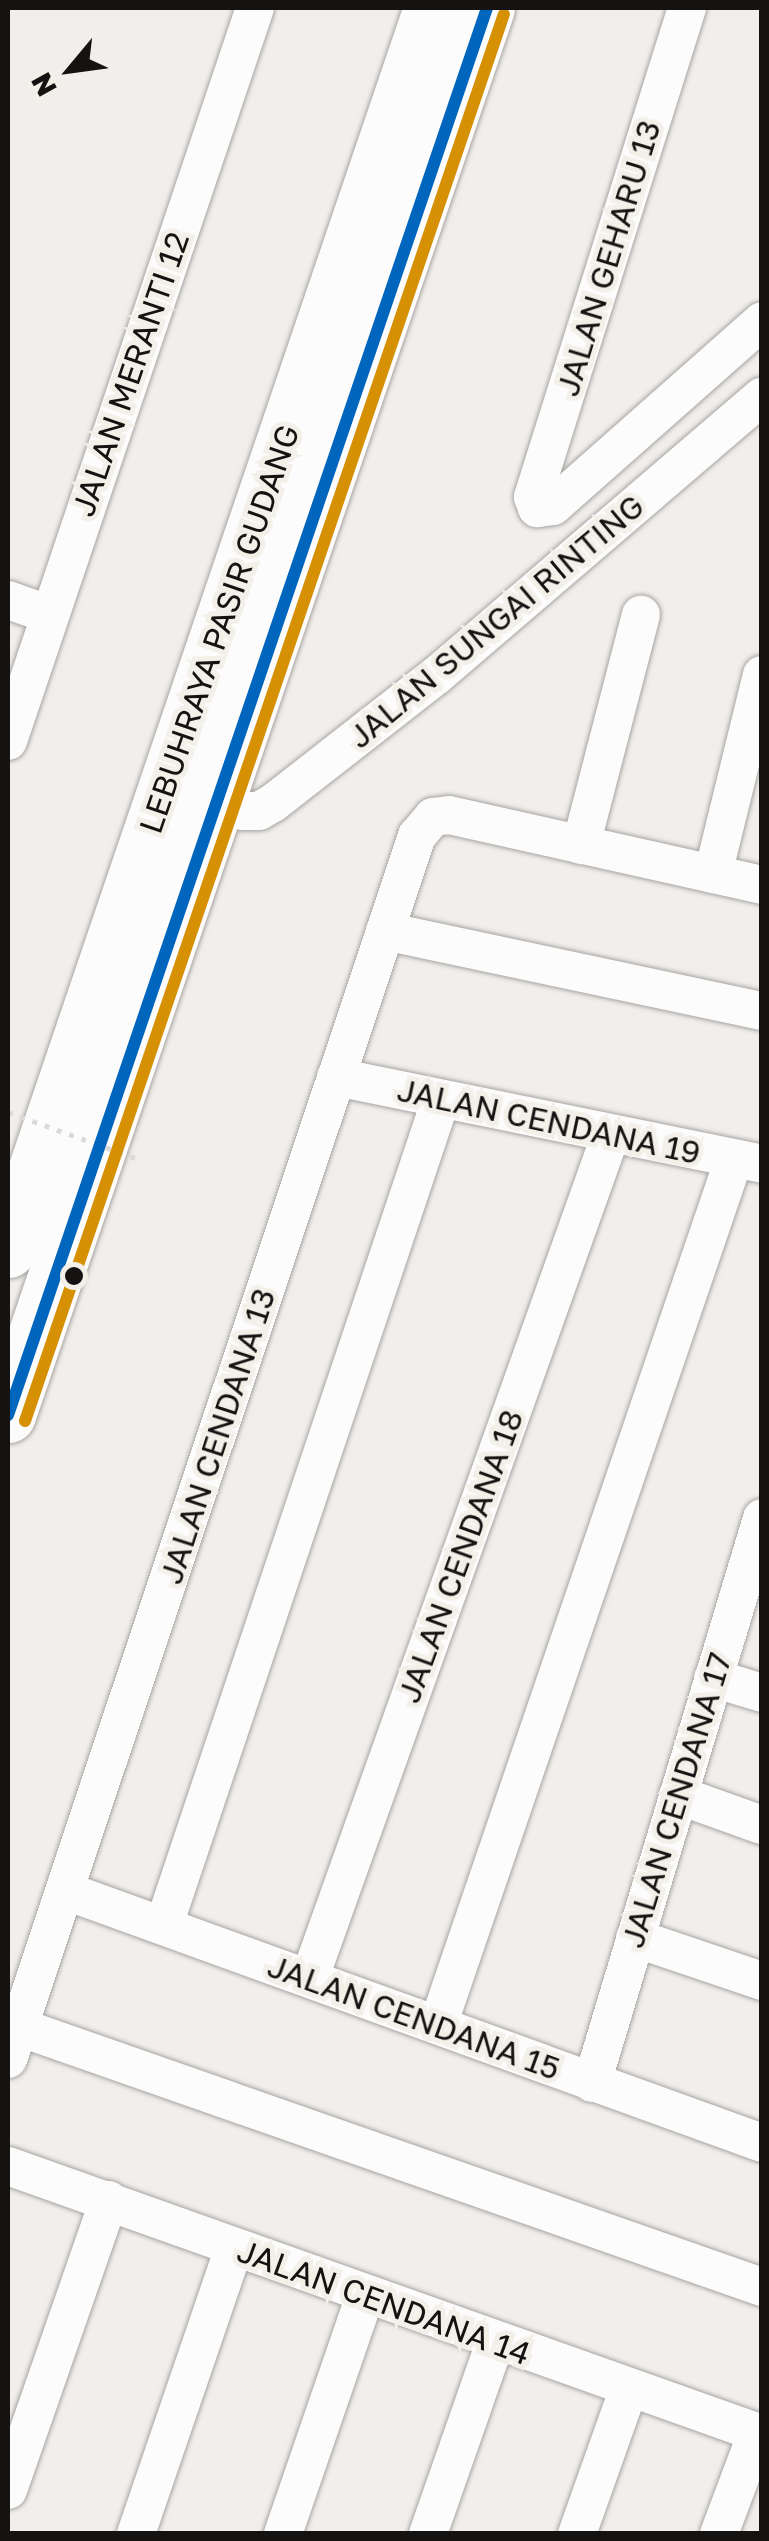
<!DOCTYPE html>
<html>
<head>
<meta charset="utf-8">
<style>
  body { margin:0 }
  #map { position:relative; width:769px; height:2541px; overflow:hidden; background:#f1eeeb; font-family:"Golos Text",sans-serif }
  div>[style] { position:absolute }
  .roads { filter:drop-shadow(0 0 2px #a7a5a3) drop-shadow(0 0 2px #a7a5a3) }
  .minor>* { height:38px; margin:-19px; padding:0 19px; transform-origin:19px; border-radius:19px; background:#fdfcfc }
  .highway>* { height:55px; margin:-27.5px; padding:0 27.5px; transform-origin:27.5px; border-radius:27.5px; background:#fdfcfc }
  .path-bridge>* { height:5px; margin-top:-2.5px; transform-origin:0; background:repeating-linear-gradient(90deg,#dbdad9 0 5px,transparent 0 13px) }
  .bus-1>* { height:12px; margin:-6px; padding:0 6px; transform-origin:6px; border-radius:6px; background:#0065bd }
  .bus-2>* { height:12px; margin:-6px; padding:0 6px; transform-origin:6px; border-radius:6px; background:#d59003 }
  .dots>* { width:28px; height:28px; translate:-50% -50%; box-sizing:border-box; border:5px solid #f3efe9; border-radius:50% }
  span { translate:-50% -50%; white-space:nowrap; text-align:center; line-height:1.15; -webkit-text-stroke:10px #f3efe9; paint-order:stroke }
  .street-label { font-size:32px; color:#141311 }
  .frame { position:absolute; inset:0; border:10px solid #141311; pointer-events:none }
  .north { position:absolute; left:20px; top:20px; width:100px; height:100px; -webkit-text-stroke:8px #f3efe9; paint-order:stroke; rotate:241deg; font-size:28px; font-weight:700; line-height:40px; text-align:center; color:#141311 }
  .north::after { content:''; display:block; margin:auto; width:35px; height:45px; background:#141311; clip-path:polygon(50% 0,100% 100%,50% 72%,0 100%) }
</style>
</head>
<body>
<div id="map">
  <div class="roads">
    <div class="minor">
      <i style="left:687px;top:8px;width:513px;rotate:107.48deg"></i>
      <i style="left:533px;top:497px;width:12px;rotate:70deg"></i>
      <i style="left:537px;top:508px;width:16px;rotate:-7deg"></i>
      <i style="left:553px;top:506px;width:279px;rotate:-41.5deg"></i>
      <i style="left:8px;top:600px;width:42px;rotate:19.3deg"></i>
      <i style="left:8px;top:741px;width:773px;rotate:-71.38deg"></i>
      <i style="left:218px;top:801px;width:27px;rotate:22deg"></i>
      <i style="left:243px;top:811px;width:16px"></i>
      <i style="left:259px;top:811px;width:16px;rotate:-30deg"></i>
      <i style="left:273px;top:803px;width:208px;rotate:-38deg"></i>
      <i style="left:437px;top:675px;width:428px;rotate:-40.6deg"></i>
      <i style="left:581px;top:845px;width:238px;rotate:-75.4deg"></i>
      <i style="left:713px;top:874px;width:205px;rotate:-76.2deg"></i>
      <i style="left:385px;top:931px;width:385px;rotate:12deg"></i>
      <i style="left:336px;top:1077px;width:435px;rotate:11.5deg"></i>
      <i style="left:713px;top:1678px;width:51px;rotate:17deg"></i>
      <i style="left:678px;top:1795px;width:89px;rotate:19.7deg"></i>
      <i style="left:66px;top:1891px;width:740px;rotate:19.9deg"></i>
      <i style="left:164px;top:1925px;width:871px;rotate:-71.46deg"></i>
      <i style="left:635px;top:1938px;width:134px;rotate:18.7deg"></i>
      <i style="left:310px;top:1977px;width:895px;rotate:-70.35deg"></i>
      <i style="left:438px;top:2025px;width:915px;rotate:-71.13deg"></i>
      <i style="left:19px;top:2027px;width:787px;rotate:19.29deg"></i>
      <i style="left:8px;top:2059px;width:1290px;rotate:-71.51deg"></i>
      <i style="left:417px;top:836px;width:25px;rotate:-50deg"></i>
      <i style="left:433px;top:817px;width:16px;rotate:-7deg"></i>
      <i style="left:449px;top:815px;width:321px;rotate:12.6deg"></i>
      <i style="left:592px;top:2083px;width:590px;rotate:-73.25deg"></i>
      <i style="left:8px;top:2166px;width:800px;rotate:19.57deg"></i>
      <i style="left:8px;top:2490px;width:307px;rotate:-70.8deg"></i>
      <i style="left:136px;top:2534px;width:303px;rotate:-71.1deg"></i>
      <i style="left:283px;top:2534px;width:252px;rotate:-71deg"></i>
      <i style="left:428px;top:2534px;width:202px;rotate:-70.7deg"></i>
      <i style="left:577px;top:2534px;width:155px;rotate:-70.4deg"></i>
      <i style="left:719px;top:2534px;width:108px;rotate:-69.4deg"></i>
    </div>
    <div class="highway">
      <i style="left:8px;top:1250px;width:1312px;rotate:-71.19deg"></i>
      <i style="left:8px;top:1415px;width:1486px;rotate:-71.2deg"></i>
    </div>
  </div>
  <div class="path-bridge">
    <i style="left:8px;top:1112px;width:135px;rotate:19.9deg"></i>
  </div>
  <div class="bus-1">
    <i style="left:8px;top:1415px;width:1486px;rotate:-71.2deg"></i>
  </div>
  <div class="bus-2">
    <i style="left:25px;top:1421px;width:1486px;rotate:-71.2deg"></i>
  </div>
  <div class="dots">
    <i style="left:74px;top:1276px;background:#141311"></i>
  </div>
  <div class="street-label">
    <span style="left:608px;top:258px;rotate:-73deg">JALAN GEHARU 13</span>
    <span style="left:130px;top:374px;rotate:-71deg">JALAN MERANTI 12</span>
    <span style="left:496px;top:621px;rotate:-40deg">JALAN SUNGAI RINTING</span>
    <span style="left:219px;top:629px;rotate:-71deg">LEBUHRAYA PASIR GUDANG</span>
    <span style="left:549px;top:1121px;rotate:12deg">JALAN CENDANA 19</span>
    <span style="left:217px;top:1436px;rotate:-72deg">JALAN CENDANA 13</span>
    <span style="left:460px;top:1556px;rotate:-70deg">JALAN CENDANA 18</span>
    <span style="left:676px;top:1800px;rotate:-73deg">JALAN CENDANA 17</span>
    <span style="left:414px;top:2017px;rotate:20deg">JALAN CENDANA 15</span>
    <span style="left:384px;top:2302px;rotate:20deg">JALAN CENDANA 14</span>
  </div>
  <div class="frame"></div>
  <div class="north">N</div>
</div>
</body>
</html>
